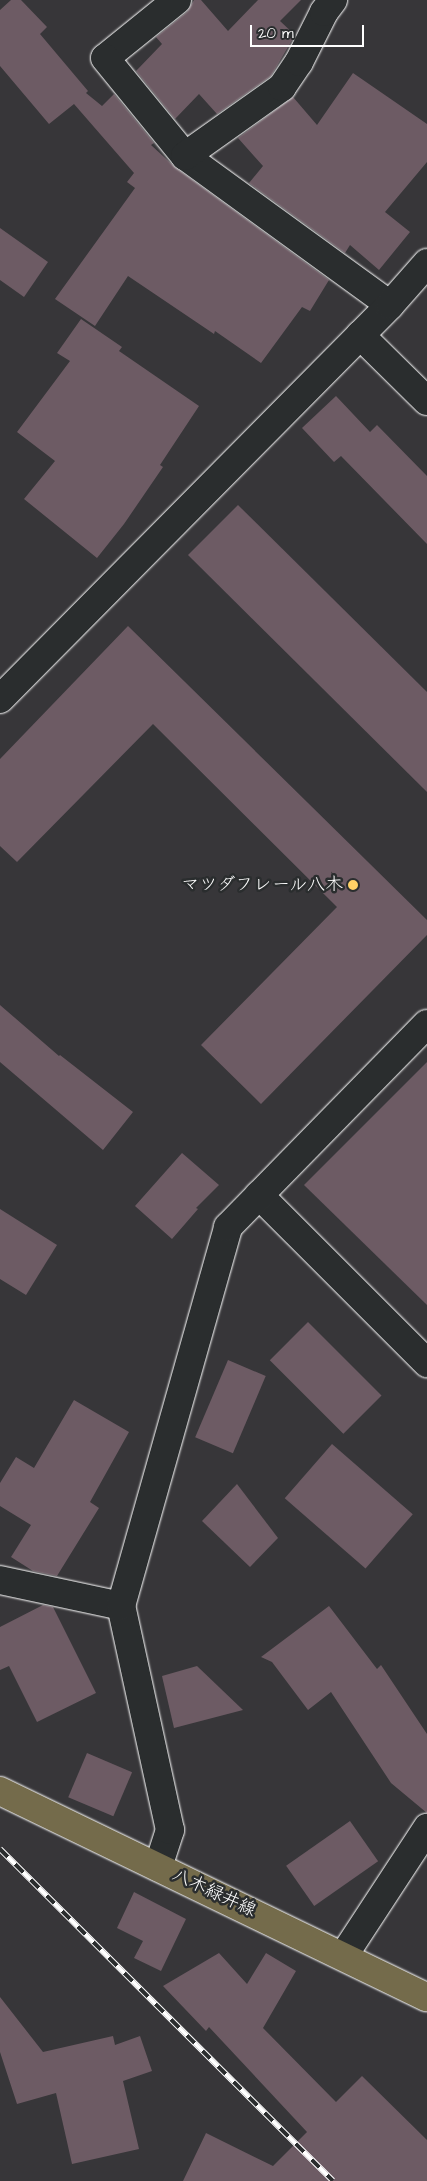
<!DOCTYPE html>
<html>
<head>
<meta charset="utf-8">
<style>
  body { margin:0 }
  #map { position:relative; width:427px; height:2181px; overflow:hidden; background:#373639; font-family:"Architects Daughter","Klee One",sans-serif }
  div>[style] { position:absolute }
  .building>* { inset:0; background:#6d5b64; transform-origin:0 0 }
  .roads { filter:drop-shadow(0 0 1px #fff) drop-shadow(0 0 1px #fff) }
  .minor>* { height:28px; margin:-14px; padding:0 14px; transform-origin:14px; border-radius:14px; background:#2a2d2e }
  .major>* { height:28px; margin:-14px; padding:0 14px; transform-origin:14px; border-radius:14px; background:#746b4b }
  .rail>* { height:5.5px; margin-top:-2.75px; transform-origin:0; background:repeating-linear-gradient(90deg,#2a2d2e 0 11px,#fff 0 22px); box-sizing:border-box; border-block:1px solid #fff }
  .dots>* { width:14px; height:14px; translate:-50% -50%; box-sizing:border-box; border:2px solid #2a2d2e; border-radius:50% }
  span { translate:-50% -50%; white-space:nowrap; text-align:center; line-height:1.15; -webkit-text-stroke:5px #2a2d2e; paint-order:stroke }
  .poi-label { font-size:18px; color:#fff }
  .right { translate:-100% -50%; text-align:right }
  .street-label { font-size:18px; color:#fff }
  .scale { position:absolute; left:250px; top:25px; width:114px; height:22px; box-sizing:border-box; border:2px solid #fff; border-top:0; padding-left:6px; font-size:15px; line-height:18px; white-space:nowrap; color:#fff; -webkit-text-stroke:4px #2a2d2e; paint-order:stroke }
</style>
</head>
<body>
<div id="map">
  <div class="building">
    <i style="clip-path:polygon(11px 0,21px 0,47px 27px,40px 34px,88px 91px,86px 93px,102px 106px,114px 94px,154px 143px,151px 145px,176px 168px,329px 280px,310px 311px,302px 307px,261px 363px,215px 331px,214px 334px,128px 276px,95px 326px,55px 299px,135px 188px,127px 182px,134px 173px,74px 104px,49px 124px,0 66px,0 10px)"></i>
    <i style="clip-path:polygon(194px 0,201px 0,228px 31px,258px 0,301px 0,280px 21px,295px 35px,271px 76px,217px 114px,199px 94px,175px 119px,136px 71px,162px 44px,156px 37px,187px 12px)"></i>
    <i style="clip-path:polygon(353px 73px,427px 124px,427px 162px,385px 212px,410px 232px,379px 270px,350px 245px,345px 253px,249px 183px,263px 166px,238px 138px,293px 97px,317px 125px)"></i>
    <i style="clip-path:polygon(0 228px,48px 262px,24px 297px,0 280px)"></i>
    <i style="clip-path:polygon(81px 319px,122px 347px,119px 351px,199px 406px,160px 465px,163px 467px,124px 524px,97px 558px,24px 499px,55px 461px,17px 432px,70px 361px,57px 353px)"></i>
    <i style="clip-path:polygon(336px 396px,370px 432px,377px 425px,427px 476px,427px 544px,341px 456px,334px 462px,302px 428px)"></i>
    <i style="clip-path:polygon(238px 505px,427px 692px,427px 792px,188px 555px)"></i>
    <i style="clip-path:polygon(128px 626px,427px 920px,427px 935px,261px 1104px,201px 1045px,337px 907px,153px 724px,17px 862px,0 846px,0 759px)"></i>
    <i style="clip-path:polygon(0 1005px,59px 1056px,60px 1055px,133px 1112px,103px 1150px,0 1062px)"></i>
    <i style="clip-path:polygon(427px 1062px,427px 1305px,304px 1185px)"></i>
    <i style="clip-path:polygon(182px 1153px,219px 1185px,196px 1208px,198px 1209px,172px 1239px,135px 1206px)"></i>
    <i style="clip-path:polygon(0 1209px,57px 1245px,26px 1295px,0 1279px)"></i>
    <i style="left:308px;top:1322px;width:104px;height:54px;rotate:45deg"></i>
    <i style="left:228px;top:1360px;width:41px;height:84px;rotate:23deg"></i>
    <i style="clip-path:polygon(74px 1400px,129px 1432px,90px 1502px,99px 1508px,57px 1576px,33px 1571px,11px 1557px,31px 1525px,0 1506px,0 1483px,16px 1457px,34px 1468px)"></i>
    <i style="left:332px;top:1444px;width:107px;height:72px;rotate:41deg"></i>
    <i style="clip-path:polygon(237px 1484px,278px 1538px,250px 1567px,202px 1521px)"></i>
    <i style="clip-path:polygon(43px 1605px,53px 1607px,96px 1693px,37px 1722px,9px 1666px,0 1670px,0 1627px)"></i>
    <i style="clip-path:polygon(329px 1606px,377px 1669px,381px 1665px,427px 1734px,427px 1813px,391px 1783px,331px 1692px,308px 1710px,272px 1662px,261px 1657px)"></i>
    <i style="clip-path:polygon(197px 1666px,243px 1710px,174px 1728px,162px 1676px)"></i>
    <i style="left:87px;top:1753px;width:49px;height:48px;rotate:23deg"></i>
    <i style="left:350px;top:1821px;width:49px;height:78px;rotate:55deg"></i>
    <i style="clip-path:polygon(134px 1892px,186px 1919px,161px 1971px,134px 1958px,143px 1941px,117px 1928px)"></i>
    <i style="clip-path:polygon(219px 1953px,247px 1984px,266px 1953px,296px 1971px,263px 2028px,336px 2102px,362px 2076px,427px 2140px,427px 2181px,183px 2181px,206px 2133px,273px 2166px,307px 2132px,209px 2027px,206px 2031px,163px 1986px)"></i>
    <i style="clip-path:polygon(0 1997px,43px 2052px,113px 2036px,115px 2045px,140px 2036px,152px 2071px,123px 2081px,139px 2149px,72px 2164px,56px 2093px,17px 2104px,0 2052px)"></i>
  </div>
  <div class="roads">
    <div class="minor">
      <i style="left:177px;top:0;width:92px;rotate:141.1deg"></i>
      <i style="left:105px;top:58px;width:127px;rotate:50.8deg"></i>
      <i style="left:185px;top:156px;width:253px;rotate:36deg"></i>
      <i style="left:185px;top:156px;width:119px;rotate:-35.4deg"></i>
      <i style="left:282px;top:87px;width:30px;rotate:-56deg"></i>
      <i style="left:299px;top:62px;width:56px;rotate:-63.4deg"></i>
      <i style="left:324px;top:12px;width:15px;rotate:-53deg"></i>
      <i style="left:360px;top:335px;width:94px;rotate:44.6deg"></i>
      <i style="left:0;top:699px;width:554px;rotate:-45.29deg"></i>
      <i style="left:390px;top:305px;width:56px;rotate:-48.6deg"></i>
      <i style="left:259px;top:1195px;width:238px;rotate:45deg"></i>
      <i style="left:0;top:1580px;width:124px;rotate:12.1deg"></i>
      <i style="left:158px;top:1867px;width:39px;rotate:-72deg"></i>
      <i style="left:170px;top:1830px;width:229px;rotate:-102.3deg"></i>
      <i style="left:121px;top:1606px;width:394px;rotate:-74.2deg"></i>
      <i style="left:228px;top:1227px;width:284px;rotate:-45.6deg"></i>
      <i style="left:344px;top:1955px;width:152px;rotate:-56.8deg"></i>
    </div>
    <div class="major">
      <i style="left:0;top:1791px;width:474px;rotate:25.8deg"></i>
    </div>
  </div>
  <div class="rail">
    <i style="left:0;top:1849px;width:470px;rotate:44.9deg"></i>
  </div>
  <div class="dots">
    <i style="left:353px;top:885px;background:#ffd166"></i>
  </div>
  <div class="poi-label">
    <span class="right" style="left:343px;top:885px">マツダフレール八木</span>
  </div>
  <div class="street-label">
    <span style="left:214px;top:1893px;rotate:25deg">八木緑井線</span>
  </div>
  <div class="scale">20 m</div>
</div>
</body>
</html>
